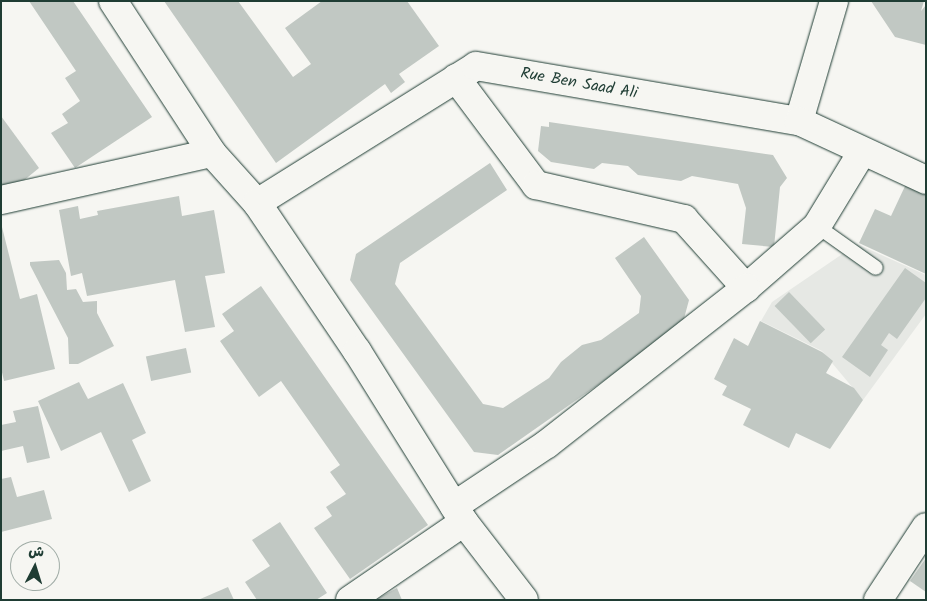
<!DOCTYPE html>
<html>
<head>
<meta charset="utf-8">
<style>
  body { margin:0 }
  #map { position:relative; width:927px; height:601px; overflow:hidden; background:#f6f6f2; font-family:Kalam,"Playpen Sans Arabic",sans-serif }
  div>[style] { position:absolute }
  .built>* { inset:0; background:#e6e8e4 }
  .building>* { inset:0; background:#c1c8c3; transform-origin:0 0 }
  .roads { filter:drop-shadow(0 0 1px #1f3d34) drop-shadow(0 0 1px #1f3d34) }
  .service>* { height:14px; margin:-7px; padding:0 7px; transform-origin:7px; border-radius:7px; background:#f6f6f2 }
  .minor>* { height:28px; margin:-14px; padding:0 14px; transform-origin:14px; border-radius:14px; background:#f6f6f2 }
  span { translate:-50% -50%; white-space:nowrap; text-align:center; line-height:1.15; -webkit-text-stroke:4px #f6f6f2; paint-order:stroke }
  .street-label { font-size:16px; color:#1f3d34 }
  .frame { position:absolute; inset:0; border:2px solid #1f3d34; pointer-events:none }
  .north { position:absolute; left:10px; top:541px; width:50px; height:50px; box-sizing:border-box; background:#f6f6f2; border:1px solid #a0aca6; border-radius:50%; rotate:5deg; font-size:14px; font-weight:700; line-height:20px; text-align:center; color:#1f3d34 }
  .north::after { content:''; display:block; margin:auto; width:18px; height:22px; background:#1f3d34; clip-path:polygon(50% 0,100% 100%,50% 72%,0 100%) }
</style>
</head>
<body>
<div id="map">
  <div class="built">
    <i style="clip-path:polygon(857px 244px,926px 275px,926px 314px,863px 400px,822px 351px,761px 321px,772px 302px)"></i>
  </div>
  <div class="building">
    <i style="clip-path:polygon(29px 1px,73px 1px,152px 117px,75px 168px,51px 133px,68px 123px,62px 114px,80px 101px,65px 78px,76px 71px)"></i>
    <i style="clip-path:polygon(164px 1px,238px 1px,293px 77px,311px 64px,285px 28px,322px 1px,407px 1px,439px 46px,399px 74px,405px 82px,391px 93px,385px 84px,276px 163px)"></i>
    <i style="clip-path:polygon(871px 1px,924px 1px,921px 11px,926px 5px,926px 45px,895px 37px)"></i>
    <i style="clip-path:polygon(1px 116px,39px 168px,22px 182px,4px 189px,1px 182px)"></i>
    <i style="clip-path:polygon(549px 122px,773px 155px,787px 178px,780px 187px,774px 247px,742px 244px,746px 208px,738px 184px,692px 176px,681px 181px,638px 175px,628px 166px,602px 163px,594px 169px,551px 162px,538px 151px,541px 126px,549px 127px)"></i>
    <i style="clip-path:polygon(490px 163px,507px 190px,400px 263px,395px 284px,483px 404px,503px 408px,549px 378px,561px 362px,582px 345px,601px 340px,639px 313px,641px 296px,615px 258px,644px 237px,689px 300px,682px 326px,498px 455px,474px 452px,350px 280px,356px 254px)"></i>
    <i style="clip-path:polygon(906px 184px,926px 193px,926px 274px,859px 243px,875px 209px,891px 216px)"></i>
    <i style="clip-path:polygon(179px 196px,182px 216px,214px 210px,225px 273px,205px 276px,215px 327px,185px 332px,175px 280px,87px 296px,82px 273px,71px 276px,59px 210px,78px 206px,80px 219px,98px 215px,97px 211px)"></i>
    <i style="clip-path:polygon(1px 223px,20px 299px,37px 294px,55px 369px,4px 381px,1px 368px)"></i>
    <i style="clip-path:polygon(59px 260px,66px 273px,67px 290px,76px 289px,83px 302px,97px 301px,97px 313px,114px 346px,78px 364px,69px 364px,68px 338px,30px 265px,30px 262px)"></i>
    <i style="clip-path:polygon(905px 268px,926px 283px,926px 298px,897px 339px,889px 333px,881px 345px,888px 350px,870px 377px,842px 357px)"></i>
    <i style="clip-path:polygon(261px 286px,428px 525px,350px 579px,314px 528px,332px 516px,326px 507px,346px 494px,330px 472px,340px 465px,281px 381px,259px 397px,220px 341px,234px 331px,222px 314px)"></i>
    <i style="left:789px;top:292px;width:52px;height:20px;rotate:46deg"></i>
    <i style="clip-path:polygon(760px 321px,822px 352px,833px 361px,826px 373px,854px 388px,863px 400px,830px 449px,796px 433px,789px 448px,743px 425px,751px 409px,722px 395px,727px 386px,714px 379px,734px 338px,748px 346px)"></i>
    <i style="left:186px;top:348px;width:25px;height:41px;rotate:78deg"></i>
    <i style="clip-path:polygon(79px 382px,88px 399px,123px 383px,146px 433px,132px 440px,151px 481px,129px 492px,101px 432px,61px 451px,38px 401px)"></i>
    <i style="clip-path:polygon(38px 406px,50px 458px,27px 463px,23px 446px,1px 451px,1px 425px,16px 422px,13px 411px)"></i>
    <i style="clip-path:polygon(11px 477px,17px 497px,44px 490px,52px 519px,1px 532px,1px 479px)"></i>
    <i style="clip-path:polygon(280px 522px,327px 593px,316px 600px,257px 600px,245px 582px,270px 566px,252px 540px)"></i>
    <i style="clip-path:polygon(926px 558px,926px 592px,910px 581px)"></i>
    <i style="clip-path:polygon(228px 587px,234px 600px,198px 600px)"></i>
    <i style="clip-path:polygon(397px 588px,402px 600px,375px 600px)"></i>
  </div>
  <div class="roads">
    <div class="service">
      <i style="left:817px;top:226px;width:72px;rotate:35.4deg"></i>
    </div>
    <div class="minor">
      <i style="left:113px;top:1px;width:181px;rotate:56.9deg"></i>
      <i style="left:212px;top:153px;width:67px;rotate:48deg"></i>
      <i style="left:257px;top:203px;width:179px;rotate:56deg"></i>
      <i style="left:357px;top:351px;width:202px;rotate:58deg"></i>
      <i style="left:464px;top:522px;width:98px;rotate:52.4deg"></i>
      <i style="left:456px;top:78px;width:134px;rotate:53.2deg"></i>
      <i style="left:536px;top:185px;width:152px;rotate:12.9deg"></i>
      <i style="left:684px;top:219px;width:93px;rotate:48.1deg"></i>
      <i style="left:746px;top:288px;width:94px;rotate:-41.1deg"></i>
      <i style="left:817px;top:226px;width:87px;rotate:-58.7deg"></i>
      <i style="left:799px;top:121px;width:125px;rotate:-73.7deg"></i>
      <i style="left:1px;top:200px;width:216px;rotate:-12.6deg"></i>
      <i style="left:257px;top:203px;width:258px;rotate:-32deg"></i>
      <i style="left:476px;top:66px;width:328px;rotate:9.7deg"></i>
      <i style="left:799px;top:121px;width:140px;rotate:24.9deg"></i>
      <i style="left:454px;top:506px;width:112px;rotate:-33.7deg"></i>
      <i style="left:547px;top:444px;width:253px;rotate:-38.1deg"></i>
      <i style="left:350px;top:600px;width:138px;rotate:-34.4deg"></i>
      <i style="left:878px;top:600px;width:87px;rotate:-56.7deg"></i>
    </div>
  </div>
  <div class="street-label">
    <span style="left:579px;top:84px;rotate:10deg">Rue Ben Saad Ali</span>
  </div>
  <div class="frame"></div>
  <div class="north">ش</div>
</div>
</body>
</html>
